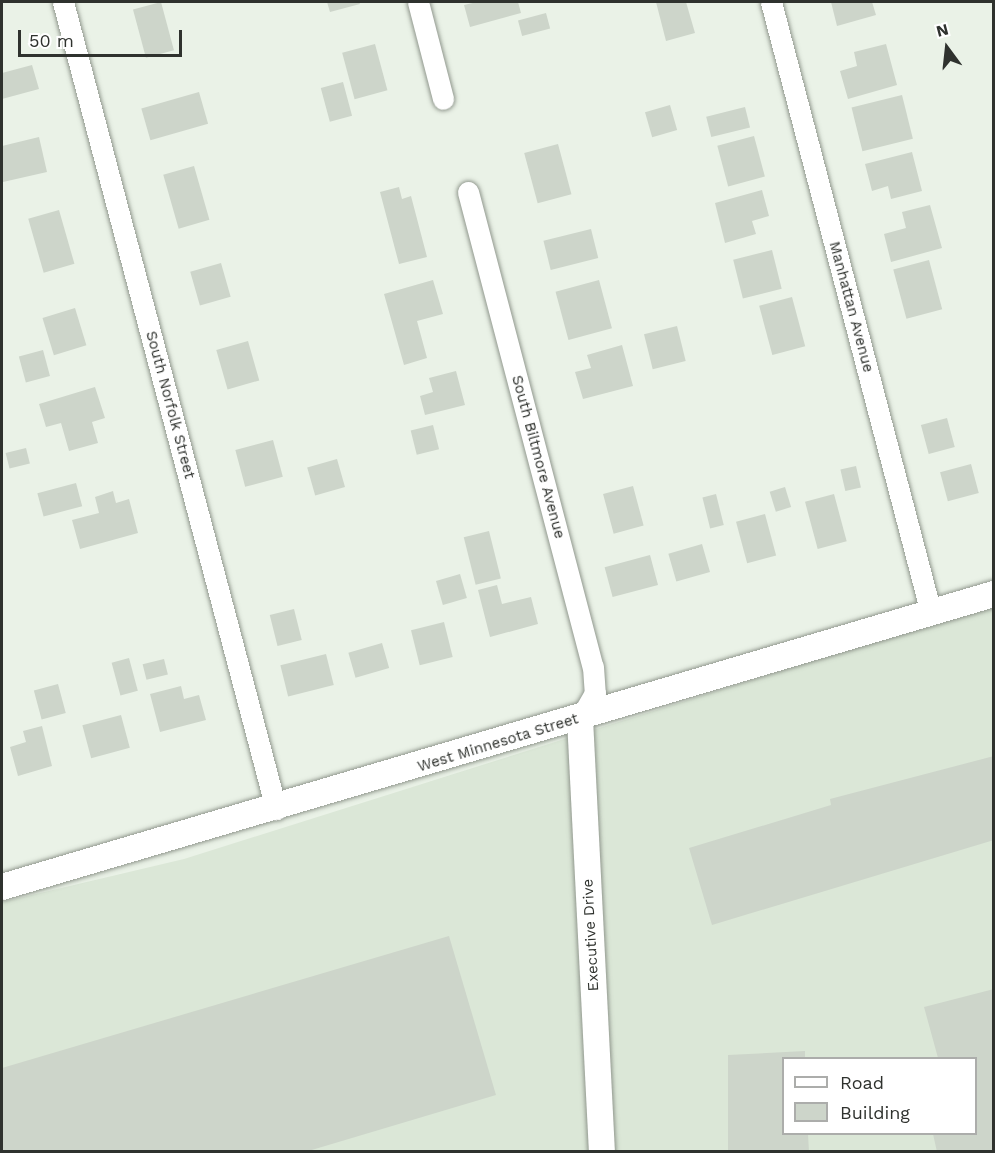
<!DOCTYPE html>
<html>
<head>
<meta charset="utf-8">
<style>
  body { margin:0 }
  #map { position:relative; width:995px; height:1153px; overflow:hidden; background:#eaf2e7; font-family:"Work Sans",sans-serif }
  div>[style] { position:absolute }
  .built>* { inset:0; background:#dbe7d7 }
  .building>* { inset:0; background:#cdd5ca; transform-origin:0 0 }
  .roads { filter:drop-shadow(0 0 2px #91988e) drop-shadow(0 0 2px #91988e) }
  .minor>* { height:21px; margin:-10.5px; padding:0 10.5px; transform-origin:10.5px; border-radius:10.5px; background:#fff }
  .tertiary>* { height:26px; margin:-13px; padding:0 13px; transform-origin:13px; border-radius:13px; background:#fff }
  span { translate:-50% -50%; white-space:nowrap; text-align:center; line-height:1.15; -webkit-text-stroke:4.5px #fff; paint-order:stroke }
  .street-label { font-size:15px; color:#2f322e }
  .frame { position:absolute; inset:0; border:3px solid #2f322e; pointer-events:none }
  .legend { position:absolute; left:782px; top:1057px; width:195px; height:78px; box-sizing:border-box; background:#fff; border:2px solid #acadab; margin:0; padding:8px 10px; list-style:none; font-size:18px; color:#2f322e }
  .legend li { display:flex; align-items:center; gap:12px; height:30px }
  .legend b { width:30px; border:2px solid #acadab }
  .north { position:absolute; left:917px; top:18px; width:60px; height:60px; -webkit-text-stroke:4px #fff; paint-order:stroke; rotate:345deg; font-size:16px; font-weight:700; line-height:24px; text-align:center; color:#2f322e }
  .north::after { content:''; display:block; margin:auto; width:21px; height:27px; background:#2f322e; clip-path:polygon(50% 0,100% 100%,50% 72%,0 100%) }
  .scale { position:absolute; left:18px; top:30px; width:164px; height:27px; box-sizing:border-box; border:3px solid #2f322e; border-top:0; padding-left:8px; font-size:18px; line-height:21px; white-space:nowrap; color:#2f322e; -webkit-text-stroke:4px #fff; paint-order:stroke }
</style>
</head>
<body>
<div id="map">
  <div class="built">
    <i style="clip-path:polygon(evenodd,993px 604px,993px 1151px,2px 1152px,2px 902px,184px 859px,993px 604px,784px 1058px,976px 1058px,976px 1134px,784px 1134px,784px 1058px)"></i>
  </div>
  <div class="building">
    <i style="left:161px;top:2px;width:50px;height:29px;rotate:75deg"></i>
    <i style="clip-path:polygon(327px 2px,359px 2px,360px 4px,330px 12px)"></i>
    <i style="clip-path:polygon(477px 2px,518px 2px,521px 13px,470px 27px,464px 5px)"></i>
    <i style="clip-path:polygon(656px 2px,686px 2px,695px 33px,666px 41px)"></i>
    <i style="clip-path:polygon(831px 2px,872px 2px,876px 15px,837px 26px)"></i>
    <i style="left:546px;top:13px;width:16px;height:29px;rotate:75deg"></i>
    <i style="left:375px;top:44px;width:48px;height:34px;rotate:75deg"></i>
    <i style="clip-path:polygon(886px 44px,897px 85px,848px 99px,840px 71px,857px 66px,854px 52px)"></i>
    <i style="clip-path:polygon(32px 65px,39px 89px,2px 99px,2px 73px)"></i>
    <i style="left:343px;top:82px;width:35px;height:23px;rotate:75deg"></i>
    <i style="left:199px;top:92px;width:33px;height:60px;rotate:74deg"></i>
    <i style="left:902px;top:95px;width:45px;height:52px;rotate:76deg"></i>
    <i style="left:670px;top:105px;width:26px;height:26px;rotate:74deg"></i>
    <i style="left:745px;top:107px;width:21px;height:40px;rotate:76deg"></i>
    <i style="left:754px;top:136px;width:42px;height:38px;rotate:75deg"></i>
    <i style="clip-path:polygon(39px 137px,47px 172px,3px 182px,2px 146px)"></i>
    <i style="left:558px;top:144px;width:52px;height:35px;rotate:75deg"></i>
    <i style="clip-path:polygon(912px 152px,922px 191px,891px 199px,888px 186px,872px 191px,865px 164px)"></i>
    <i style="left:194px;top:166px;width:56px;height:32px;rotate:74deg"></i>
    <i style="clip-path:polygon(399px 187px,402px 199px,411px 196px,427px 257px,399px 264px,380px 192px)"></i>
    <i style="clip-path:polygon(762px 190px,769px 216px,752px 221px,756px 234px,725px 243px,715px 203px)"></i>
    <i style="clip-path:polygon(930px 205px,942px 248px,891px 262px,884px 234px,906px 228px,902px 212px)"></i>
    <i style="left:59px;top:210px;width:56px;height:32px;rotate:74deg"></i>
    <i style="left:591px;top:229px;width:30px;height:49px;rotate:76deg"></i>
    <i style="left:772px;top:250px;width:40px;height:40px;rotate:76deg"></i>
    <i style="left:929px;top:260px;width:51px;height:37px;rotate:75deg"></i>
    <i style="left:221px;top:263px;width:35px;height:32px;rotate:74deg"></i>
    <i style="clip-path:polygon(433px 280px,443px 314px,417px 321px,427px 358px,404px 365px,384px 294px)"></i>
    <i style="left:599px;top:280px;width:50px;height:45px;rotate:75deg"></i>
    <i style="left:792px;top:297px;width:51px;height:34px;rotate:75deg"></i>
    <i style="left:75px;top:308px;width:39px;height:34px;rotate:73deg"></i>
    <i style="left:677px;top:326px;width:36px;height:34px;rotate:76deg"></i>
    <i style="left:248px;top:341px;width:41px;height:33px;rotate:74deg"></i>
    <i style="clip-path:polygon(622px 345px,633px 386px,583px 399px,575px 372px,591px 368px,587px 355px)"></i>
    <i style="left:43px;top:350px;width:27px;height:25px;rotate:75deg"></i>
    <i style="clip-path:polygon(456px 371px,465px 405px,425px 415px,420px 396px,433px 392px,429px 378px)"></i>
    <i style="clip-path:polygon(95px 387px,105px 418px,92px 422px,98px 443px,69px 451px,61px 423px,46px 427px,39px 404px)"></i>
    <i style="left:947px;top:418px;width:30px;height:27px;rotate:75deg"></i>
    <i style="left:433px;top:425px;width:25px;height:23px;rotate:76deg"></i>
    <i style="left:273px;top:440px;width:38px;height:39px;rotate:75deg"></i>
    <i style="left:26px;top:448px;width:16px;height:21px;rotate:76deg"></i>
    <i style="left:337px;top:459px;width:29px;height:31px;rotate:74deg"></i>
    <i style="left:971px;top:464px;width:30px;height:32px;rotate:75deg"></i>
    <i style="left:856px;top:466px;width:22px;height:16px;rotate:77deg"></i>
    <i style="left:76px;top:483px;width:24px;height:40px;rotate:75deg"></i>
    <i style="left:633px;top:486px;width:41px;height:31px;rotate:75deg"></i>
    <i style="left:785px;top:487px;width:21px;height:16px;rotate:73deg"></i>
    <i style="clip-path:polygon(113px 491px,116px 503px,129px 499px,138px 533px,80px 549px,72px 520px,99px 513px,95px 497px)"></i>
    <i style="left:716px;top:494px;width:32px;height:14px;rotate:76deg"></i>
    <i style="left:834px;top:494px;width:49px;height:30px;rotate:75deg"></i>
    <i style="left:765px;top:514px;width:43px;height:30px;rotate:75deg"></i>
    <i style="left:489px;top:531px;width:49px;height:26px;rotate:76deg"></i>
    <i style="left:702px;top:544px;width:29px;height:35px;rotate:74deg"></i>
    <i style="left:650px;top:555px;width:31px;height:47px;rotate:75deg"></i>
    <i style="left:460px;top:574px;width:25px;height:25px;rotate:74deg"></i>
    <i style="clip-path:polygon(497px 585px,502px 604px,531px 597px,538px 624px,490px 637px,478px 590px)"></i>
    <i style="left:294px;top:609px;width:32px;height:25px;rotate:76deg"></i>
    <i style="left:444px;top:622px;width:36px;height:34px;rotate:76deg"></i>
    <i style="left:382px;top:643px;width:26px;height:35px;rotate:74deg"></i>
    <i style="left:326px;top:654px;width:32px;height:47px;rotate:76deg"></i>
    <i style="left:129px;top:658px;width:34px;height:18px;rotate:75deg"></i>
    <i style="left:164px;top:659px;width:16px;height:22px;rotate:76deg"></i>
    <i style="left:58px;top:684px;width:30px;height:25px;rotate:75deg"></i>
    <i style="clip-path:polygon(181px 686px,184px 699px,199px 695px,206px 720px,160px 732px,150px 694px)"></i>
    <i style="left:121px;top:715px;width:34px;height:40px;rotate:75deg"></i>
    <i style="clip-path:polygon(42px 726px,52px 766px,18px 776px,10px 747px,26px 742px,23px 731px)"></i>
    <i style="clip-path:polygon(994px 756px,994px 840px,712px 925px,689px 848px,831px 805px,830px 799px)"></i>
    <i style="clip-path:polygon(449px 936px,496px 1095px,305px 1152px,2px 1152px,2px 1068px)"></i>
    <i style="clip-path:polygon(994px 989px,994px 1152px,937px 1152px,933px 1134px,976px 1134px,976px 1058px,938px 1058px,924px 1007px)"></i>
    <i style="clip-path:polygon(805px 1051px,805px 1058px,784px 1058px,784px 1134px,808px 1134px,809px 1152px,728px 1152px,728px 1055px)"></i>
  </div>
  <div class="roads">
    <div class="minor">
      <i style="left:63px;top:2px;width:835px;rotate:75.21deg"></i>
      <i style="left:418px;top:2px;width:100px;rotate:75.5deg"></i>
      <i style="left:771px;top:2px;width:632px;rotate:75.33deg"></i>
      <i style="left:468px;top:192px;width:491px;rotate:75.3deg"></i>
      <i style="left:593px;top:667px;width:26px;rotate:86deg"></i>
      <i style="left:595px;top:693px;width:30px;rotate:120deg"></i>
    </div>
    <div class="tertiary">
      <i style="left:580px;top:719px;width:434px;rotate:87.1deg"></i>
      <i style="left:2px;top:887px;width:1034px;rotate:-16.46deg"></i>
    </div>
  </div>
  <div class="street-label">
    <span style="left:851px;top:307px;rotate:75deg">Manhattan Avenue</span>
    <span style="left:170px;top:405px;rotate:75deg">South Norfolk Street</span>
    <span style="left:538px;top:457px;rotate:75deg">South Biltmore Avenue</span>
    <span style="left:498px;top:743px;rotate:-17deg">West Minnesota Street</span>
    <span style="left:591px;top:935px;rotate:-93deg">Executive Drive</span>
  </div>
  <div class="frame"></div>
  <ul class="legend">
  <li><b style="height:8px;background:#fff"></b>Road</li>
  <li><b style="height:16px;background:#cdd5ca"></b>Building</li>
  </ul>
  <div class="north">N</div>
  <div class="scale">50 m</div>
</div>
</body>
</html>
